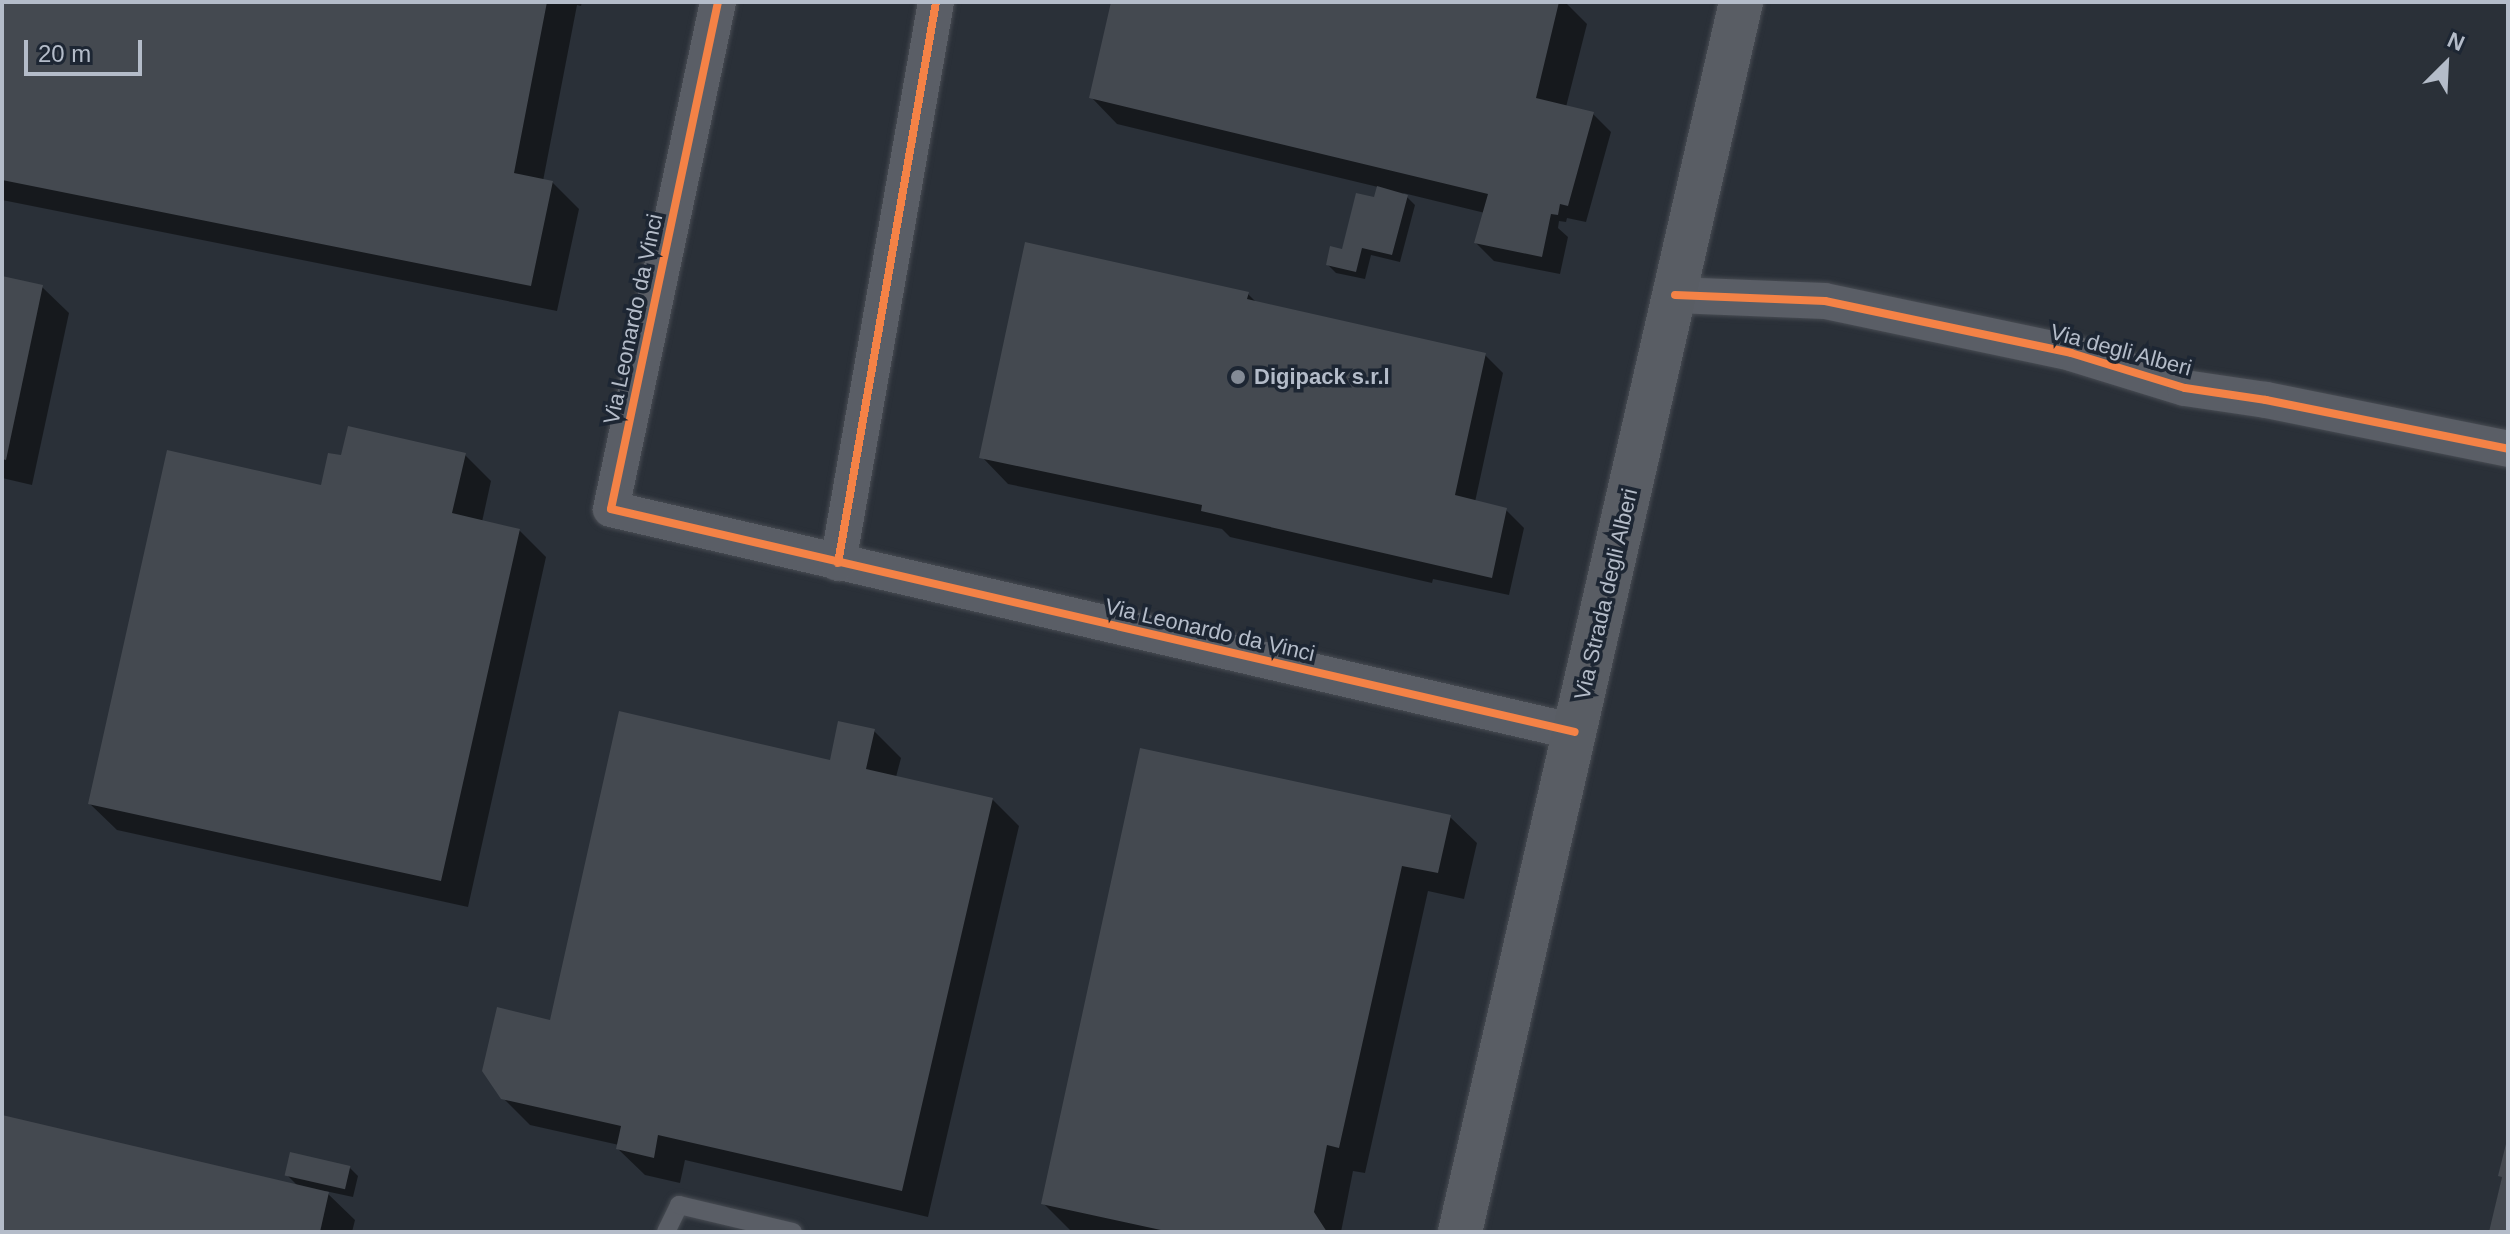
<!DOCTYPE html>
<html>
<head>
<meta charset="utf-8">
<style>
  body { margin:0 }
  #map { position:relative; width:2510px; height:1234px; overflow:hidden; background:#2a3038; font-family:Arial,sans-serif }
  div>[style] { position:absolute }
  .shadow>* { inset:0; background:#0007 }
  .building>* { inset:0; background:#444950; transform-origin:0 0 }
  .roads { filter:drop-shadow(0 0 2px #484c53) drop-shadow(0 0 2px #484c53) }
  .lane>* { height:18px; margin:-9px; padding:0 9px; transform-origin:9px; border-radius:9px; background:#5a5e66 }
  .street>* { height:36px; margin:-18px; padding:0 18px; transform-origin:18px; border-radius:18px; background:#5a5e66 }
  .secondary>* { height:44px; margin:-22px; padding:0 22px; transform-origin:22px; border-radius:22px; background:#595d64 }
  .cycleway>* { height:8px; margin:-4px; padding:0 4px; transform-origin:4px; border-radius:4px; background:#f48246 }
  .dots>* { width:22px; height:22px; translate:-50% -50%; box-sizing:border-box; border:4px solid #1d2633; border-radius:50% }
  span { translate:-50% -50%; white-space:nowrap; text-align:center; line-height:1.15; -webkit-text-stroke:7px #1d2633; paint-order:stroke }
  .street-label { font-size:22px; color:#b4bcc9 }
  .poi-label { font-size:22px; color:#b4bcc9; font-weight:700 }
  .left { translate:0 -50%; text-align:left }
  .frame { position:absolute; inset:0; border:4px solid #b4bcc9; pointer-events:none }
  .north { position:absolute; left:2406px; top:24px; width:80px; height:80px; -webkit-text-stroke:6px #1d2633; paint-order:stroke; rotate:24deg; font-size:22px; font-weight:700; line-height:32px; text-align:center; color:#b4bcc9 }
  .north::after { content:''; display:block; margin:auto; width:28px; height:36px; background:#b4bcc9; clip-path:polygon(50% 0,100% 100%,50% 72%,0 100%) }
  .scale { position:absolute; left:24px; top:40px; width:118px; height:36px; box-sizing:border-box; border:4px solid #b4bcc9; border-top:0; padding-left:10px; font-size:24px; line-height:28px; white-space:nowrap; color:#b4bcc9; -webkit-text-stroke:6px #1d2633; paint-order:stroke }
</style>
</head>
<body>
<div id="map">
  <div class="shadow">
    <i style="clip-path:polygon(2px 2px,582px 2px,581px 6px,577px 5px,543px 181px,552px 182px,579px 209px,557px 311px,2px 200px)"></i>
    <i style="clip-path:polygon(1114px 2px,1565px 2px,1587px 24px,1566px 107px,1593px 114px,1611px 132px,1586px 222px,1567px 218px,1566px 222px,1559px 221px,1558px 228px,1568px 237px,1560px 274px,1494px 261px,1476px 243px,1485px 213px,1403px 193px,1415px 205px,1400px 262px,1371px 255px,1365px 279px,1336px 273px,1328px 265px,1344px 251px,1376px 199px,1378px 187px,1117px 124px,1091px 97px)"></i>
    <i style="clip-path:polygon(2px 278px,42px 287px,69px 313px,32px 485px,2px 478px)"></i>
    <i style="clip-path:polygon(1248px 294px,1258px 304px,1485px 355px,1503px 373px,1475px 502px,1506px 510px,1524px 528px,1509px 595px,1433px 579px,1432px 583px,1230px 537px,1222px 529px,1008px 484px,982px 457px)"></i>
    <i style="clip-path:polygon(465px 455px,491px 481px,482px 522px,519px 530px,546px 557px,468px 907px,117px 830px,90px 804px,322px 487px)"></i>
    <i style="clip-path:polygon(874px 731px,901px 758px,896px 777px,992px 799px,1019px 826px,928px 1217px,685px 1160px,680px 1183px,645px 1175px,618px 1149px,619px 1145px,530px 1125px,502px 1097px,551px 1022px,831px 762px)"></i>
    <i style="clip-path:polygon(1450px 817px,1477px 843px,1464px 899px,1428px 891px,1365px 1173px,1353px 1171px,1341px 1232px,1070px 1230px,1044px 1204px)"></i>
    <i style="clip-path:polygon(2px 1117px,298px 1186px,286px 1174px,349px 1167px,358px 1176px,353px 1197px,325px 1191px,355px 1220px,352px 1232px,2px 1232px)"></i>
    <i style="clip-path:polygon(2508px 1151px,2508px 1232px,2490px 1232px)"></i>
  </div>
  <div class="building">
    <i style="clip-path:polygon(2px 2px,547px 2px,514px 173px,553px 181px,531px 286px,2px 180px)"></i>
    <i style="clip-path:polygon(1111px 2px,1559px 2px,1536px 98px,1594px 112px,1568px 206px,1560px 204px,1558px 215px,1551px 214px,1542px 257px,1474px 243px,1488px 194px,1089px 98px)"></i>
    <i style="clip-path:polygon(1377px 186px,1408px 195px,1392px 255px,1362px 248px,1356px 272px,1326px 265px,1330px 246px,1342px 249px,1356px 193px,1374px 197px)"></i>
    <i style="clip-path:polygon(1025px 242px,1249px 292px,1247px 299px,1486px 353px,1455px 495px,1507px 508px,1492px 578px,1201px 511px,1202px 505px,979px 458px)"></i>
    <i style="clip-path:polygon(2px 276px,43px 285px,6px 460px,2px 459px)"></i>
    <i style="clip-path:polygon(348px 426px,466px 453px,452px 513px,520px 529px,441px 881px,88px 804px,167px 450px,321px 485px,328px 453px,341px 455px)"></i>
    <i style="clip-path:polygon(619px 711px,830px 760px,838px 721px,875px 729px,866px 769px,993px 798px,902px 1191px,658px 1135px,654px 1158px,616px 1149px,621px 1126px,501px 1099px,482px 1071px,497px 1007px,550px 1020px)"></i>
    <i style="clip-path:polygon(1140px 748px,1451px 815px,1438px 873px,1402px 866px,1339px 1148px,1327px 1145px,1314px 1212px,1327px 1232px,1170px 1232px,1041px 1204px)"></i>
    <i style="clip-path:polygon(2px 1115px,329px 1192px,320px 1232px,2px 1232px)"></i>
    <i style="clip-path:polygon(2507px 1140px,2508px 1232px,2489px 1232px,2502px 1177px,2498px 1176px)"></i>
    <i style="left:290px;top:1152px;width:62px;height:24px;rotate:13deg"></i>
  </div>
  <div class="roads">
    <div class="lane">
      <i style="left:666px;top:1232px;width:30px;rotate:-64deg"></i>
      <i style="left:679px;top:1205px;width:117px;rotate:13.3deg"></i>
    </div>
    <div class="street">
      <i style="left:718px;top:2px;width:518px;rotate:101.92deg"></i>
      <i style="left:611px;top:509px;width:989px;rotate:13.02deg"></i>
      <i style="left:1675px;top:295px;width:150px;rotate:2.3deg"></i>
      <i style="left:1825px;top:301px;width:251px;rotate:11.9deg"></i>
      <i style="left:2071px;top:353px;width:119px;rotate:17.1deg"></i>
      <i style="left:2185px;top:388px;width:82px;rotate:8.4deg"></i>
      <i style="left:2266px;top:400px;width:247px;rotate:11.4deg"></i>
      <i style="left:838px;top:563px;width:569px;rotate:-80.09deg"></i>
    </div>
    <div class="secondary">
      <i style="left:1460px;top:1232px;width:1262px;rotate:-77.13deg"></i>
    </div>
  </div>
  <div class="cycleway">
    <i style="left:718px;top:2px;width:518px;rotate:101.92deg"></i>
    <i style="left:611px;top:509px;width:989px;rotate:13.02deg"></i>
    <i style="left:1675px;top:295px;width:150px;rotate:2.3deg"></i>
    <i style="left:1825px;top:301px;width:251px;rotate:11.9deg"></i>
    <i style="left:2071px;top:353px;width:119px;rotate:17.1deg"></i>
    <i style="left:2185px;top:388px;width:82px;rotate:8.4deg"></i>
    <i style="left:2266px;top:400px;width:247px;rotate:11.4deg"></i>
    <i style="left:838px;top:563px;width:569px;rotate:-80.09deg"></i>
  </div>
  <div class="dots">
    <i style="left:1238px;top:377px;background:#848b96"></i>
  </div>
  <div class="street-label">
    <span style="left:633px;top:319px;rotate:-78deg">Via Leonardo da Vinci</span>
    <span style="left:2121px;top:350px;rotate:15deg">Via degli Alberi</span>
    <span style="left:1606px;top:594px;rotate:-77deg">Via Strada degli Alberi</span>
    <span style="left:1210px;top:630px;rotate:13deg">Via Leonardo da Vinci</span>
  </div>
  <div class="poi-label">
    <span class="left" style="left:1254px;top:377px">Digipack s.r.l</span>
  </div>
  <div class="frame"></div>
  <div class="north">N</div>
  <div class="scale">20 m</div>
</div>
</body>
</html>
